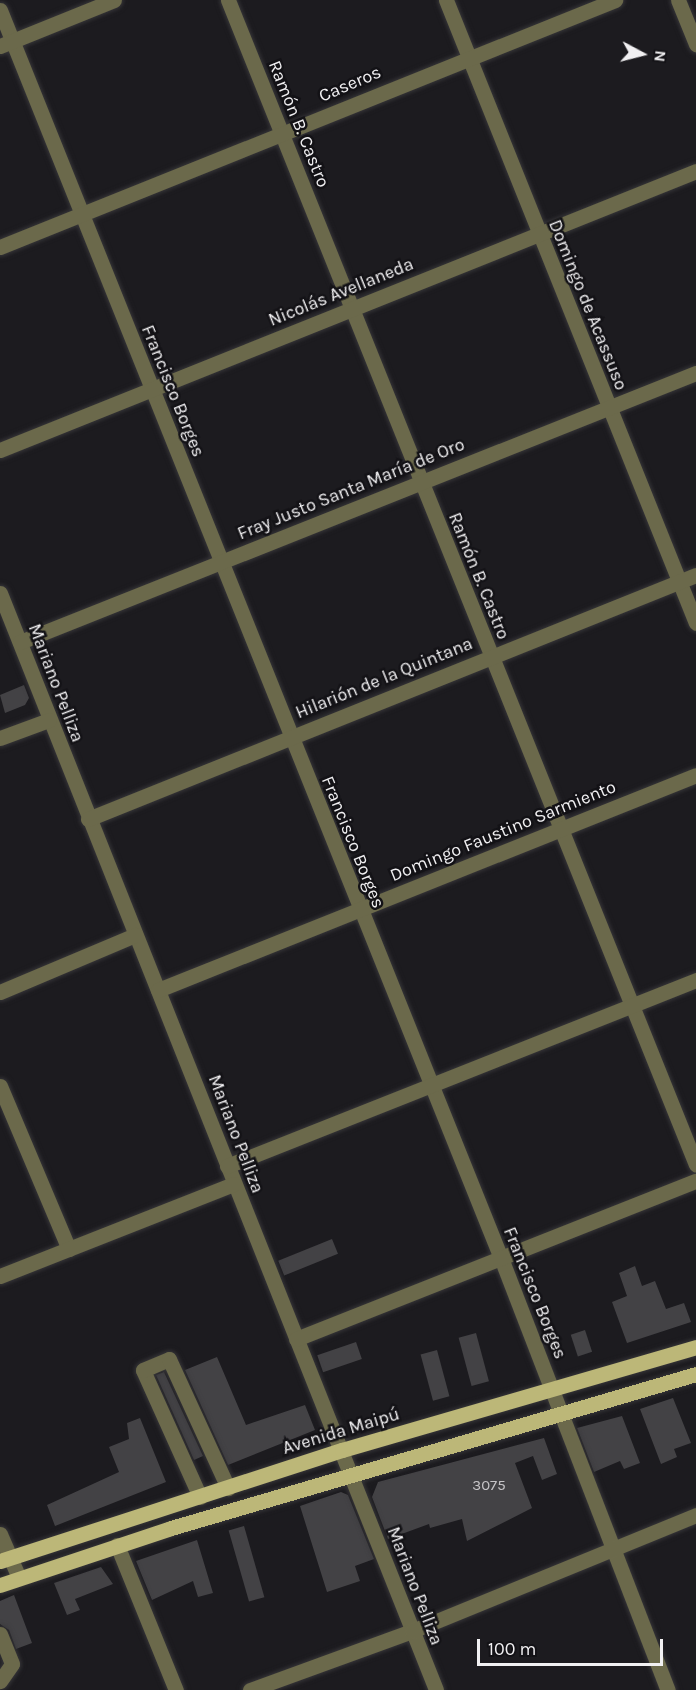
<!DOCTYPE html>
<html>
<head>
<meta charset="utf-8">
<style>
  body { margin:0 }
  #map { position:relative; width:696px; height:1690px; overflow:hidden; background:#1c1b1f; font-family:Karla,sans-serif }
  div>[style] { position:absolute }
  .building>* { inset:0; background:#434245; transform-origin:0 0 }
  .roads { filter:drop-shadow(0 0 2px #363538) drop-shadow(0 0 2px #363538) }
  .minor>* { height:15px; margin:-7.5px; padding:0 7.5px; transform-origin:7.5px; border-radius:7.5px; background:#6b694b }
  .major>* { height:15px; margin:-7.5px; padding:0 7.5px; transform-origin:7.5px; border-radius:7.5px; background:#bcb778 }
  span { translate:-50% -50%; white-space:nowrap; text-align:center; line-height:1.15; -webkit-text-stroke:5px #131216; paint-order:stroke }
  .number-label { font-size:15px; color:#c6c4c7 }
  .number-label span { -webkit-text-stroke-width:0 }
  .street-label { font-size:18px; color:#f1f0f2 }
  .north { position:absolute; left:612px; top:24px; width:60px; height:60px; -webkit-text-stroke:4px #131216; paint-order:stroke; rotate:97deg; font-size:16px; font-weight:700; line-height:24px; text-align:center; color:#f1f0f2 }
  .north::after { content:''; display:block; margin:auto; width:21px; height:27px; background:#f1f0f2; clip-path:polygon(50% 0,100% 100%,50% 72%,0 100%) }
  .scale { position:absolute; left:477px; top:1639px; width:186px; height:27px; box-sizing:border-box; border:3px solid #f1f0f2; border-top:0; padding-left:8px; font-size:18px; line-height:21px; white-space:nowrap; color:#f1f0f2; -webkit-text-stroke:4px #131216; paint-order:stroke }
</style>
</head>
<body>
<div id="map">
  <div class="building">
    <i style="clip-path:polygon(24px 685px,29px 698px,25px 705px,5px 713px,0 695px)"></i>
    <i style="left:332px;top:1239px;width:16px;height:58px;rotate:68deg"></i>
    <i style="clip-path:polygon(635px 1266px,642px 1286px,655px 1281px,666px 1309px,684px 1303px,691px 1322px,627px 1343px,612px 1302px,627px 1296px,619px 1273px)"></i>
    <i style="left:585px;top:1330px;width:23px;height:15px;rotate:72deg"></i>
    <i style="left:476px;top:1333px;width:50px;height:18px;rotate:75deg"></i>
    <i style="left:356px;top:1342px;width:18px;height:41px;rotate:71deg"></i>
    <i style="left:437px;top:1350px;width:48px;height:17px;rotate:75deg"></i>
    <i style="clip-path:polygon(217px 1357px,246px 1425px,305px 1405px,315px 1430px,228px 1465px,185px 1370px)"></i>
    <i style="clip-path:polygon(164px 1372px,203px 1456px,194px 1460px,156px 1375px)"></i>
    <i style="clip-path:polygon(673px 1398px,691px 1443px,674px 1449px,677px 1457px,661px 1464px,640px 1409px)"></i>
    <i style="clip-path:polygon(622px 1416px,640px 1463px,624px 1469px,620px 1461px,594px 1472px,577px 1428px)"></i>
    <i style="clip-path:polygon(140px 1418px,166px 1482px,55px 1526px,47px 1505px,119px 1472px,109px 1447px,129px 1439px,127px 1423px)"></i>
    <i style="clip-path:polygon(544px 1438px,557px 1474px,542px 1480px,533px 1456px,515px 1463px,532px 1508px,467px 1541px,462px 1519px,430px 1528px,429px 1524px,388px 1539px,372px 1497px,378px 1482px)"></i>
    <i style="clip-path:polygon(341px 1492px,348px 1495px,374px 1559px,355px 1566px,360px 1581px,327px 1592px,300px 1506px)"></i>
    <i style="left:244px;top:1526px;width:74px;height:16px;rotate:74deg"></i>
    <i style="clip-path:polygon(197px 1540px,213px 1593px,198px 1597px,193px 1581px,152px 1600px,136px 1561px)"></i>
    <i style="clip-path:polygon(101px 1567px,113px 1584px,75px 1599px,80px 1610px,67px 1615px,54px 1583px)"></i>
    <i style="clip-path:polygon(14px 1595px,32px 1643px,16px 1649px,9px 1630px,0 1624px,0 1601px)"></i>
  </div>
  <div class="roads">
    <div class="minor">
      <i style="left:228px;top:0;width:1255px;rotate:68.11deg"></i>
      <i style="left:446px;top:0;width:671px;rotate:68.14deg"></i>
      <i style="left:678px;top:0;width:48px;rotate:67.8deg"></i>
      <i style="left:0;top:10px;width:1345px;rotate:68.13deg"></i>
      <i style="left:501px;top:1258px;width:463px;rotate:68.9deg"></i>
      <i style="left:0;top:46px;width:123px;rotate:-22deg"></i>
      <i style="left:0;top:247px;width:663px;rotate:-21.88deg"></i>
      <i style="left:0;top:450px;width:750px;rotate:-21.84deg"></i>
      <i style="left:0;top:593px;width:1180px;rotate:68.32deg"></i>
      <i style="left:20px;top:642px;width:728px;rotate:-21.7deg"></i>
      <i style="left:0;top:738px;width:52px;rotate:-20.2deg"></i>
      <i style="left:88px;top:819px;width:655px;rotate:-21.87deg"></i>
      <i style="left:158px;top:990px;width:579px;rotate:-21.78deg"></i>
      <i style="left:0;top:992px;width:147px;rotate:-22.9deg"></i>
      <i style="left:0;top:1086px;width:177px;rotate:67.1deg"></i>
      <i style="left:227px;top:1166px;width:505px;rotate:-21.63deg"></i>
      <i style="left:0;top:1276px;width:251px;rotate:-21.5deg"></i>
      <i style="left:296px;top:1339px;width:430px;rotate:-21.6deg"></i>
      <i style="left:200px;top:1497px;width:139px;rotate:-114.2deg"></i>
      <i style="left:143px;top:1370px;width:28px;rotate:-23deg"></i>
      <i style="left:169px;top:1359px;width:142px;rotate:65.4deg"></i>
      <i style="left:0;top:1534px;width:48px;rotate:66.6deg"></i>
      <i style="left:117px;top:1545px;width:157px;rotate:67.9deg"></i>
      <i style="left:0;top:1634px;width:32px;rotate:68deg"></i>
      <i style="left:12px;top:1664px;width:21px;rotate:125deg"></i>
      <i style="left:250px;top:1690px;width:172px;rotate:-20deg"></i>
      <i style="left:412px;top:1631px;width:307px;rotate:-22.2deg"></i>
    </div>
    <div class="major">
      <i style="left:0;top:1561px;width:360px;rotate:-18deg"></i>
      <i style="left:342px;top:1450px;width:369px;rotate:-16.2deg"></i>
      <i style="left:0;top:1585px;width:180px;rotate:-18.4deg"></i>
      <i style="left:171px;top:1528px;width:547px;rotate:-16.35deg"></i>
    </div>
  </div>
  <div class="number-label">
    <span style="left:489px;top:1486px">3075</span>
  </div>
  <div class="street-label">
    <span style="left:350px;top:84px;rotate:-23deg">Caseros</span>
    <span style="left:299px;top:124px;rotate:68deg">Ramón B. Castro</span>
    <span style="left:341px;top:292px;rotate:-22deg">Nicolás Avellaneda</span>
    <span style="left:588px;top:305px;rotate:68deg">Domingo de Acassuso</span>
    <span style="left:173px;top:391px;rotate:68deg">Francisco Borges</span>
    <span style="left:351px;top:489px;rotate:-22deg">Fray Justo Santa María de Oro</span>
    <span style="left:479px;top:576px;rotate:68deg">Ramón B. Castro</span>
    <span style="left:384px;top:678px;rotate:-22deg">Hilarión de la Quintana</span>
    <span style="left:56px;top:683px;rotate:69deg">Mariano Pelliza</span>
    <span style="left:503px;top:831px;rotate:-22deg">Domingo Faustino Sarmiento</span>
    <span style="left:353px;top:842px;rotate:68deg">Francisco Borges</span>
    <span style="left:236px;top:1134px;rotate:69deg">Mariano Pelliza</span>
    <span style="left:535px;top:1293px;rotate:68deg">Francisco Borges</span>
    <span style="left:341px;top:1431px;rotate:-17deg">Avenida Maipú</span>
    <span style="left:415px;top:1586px;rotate:69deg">Mariano Pelliza</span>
  </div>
  <div class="north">N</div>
  <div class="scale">100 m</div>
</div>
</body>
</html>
